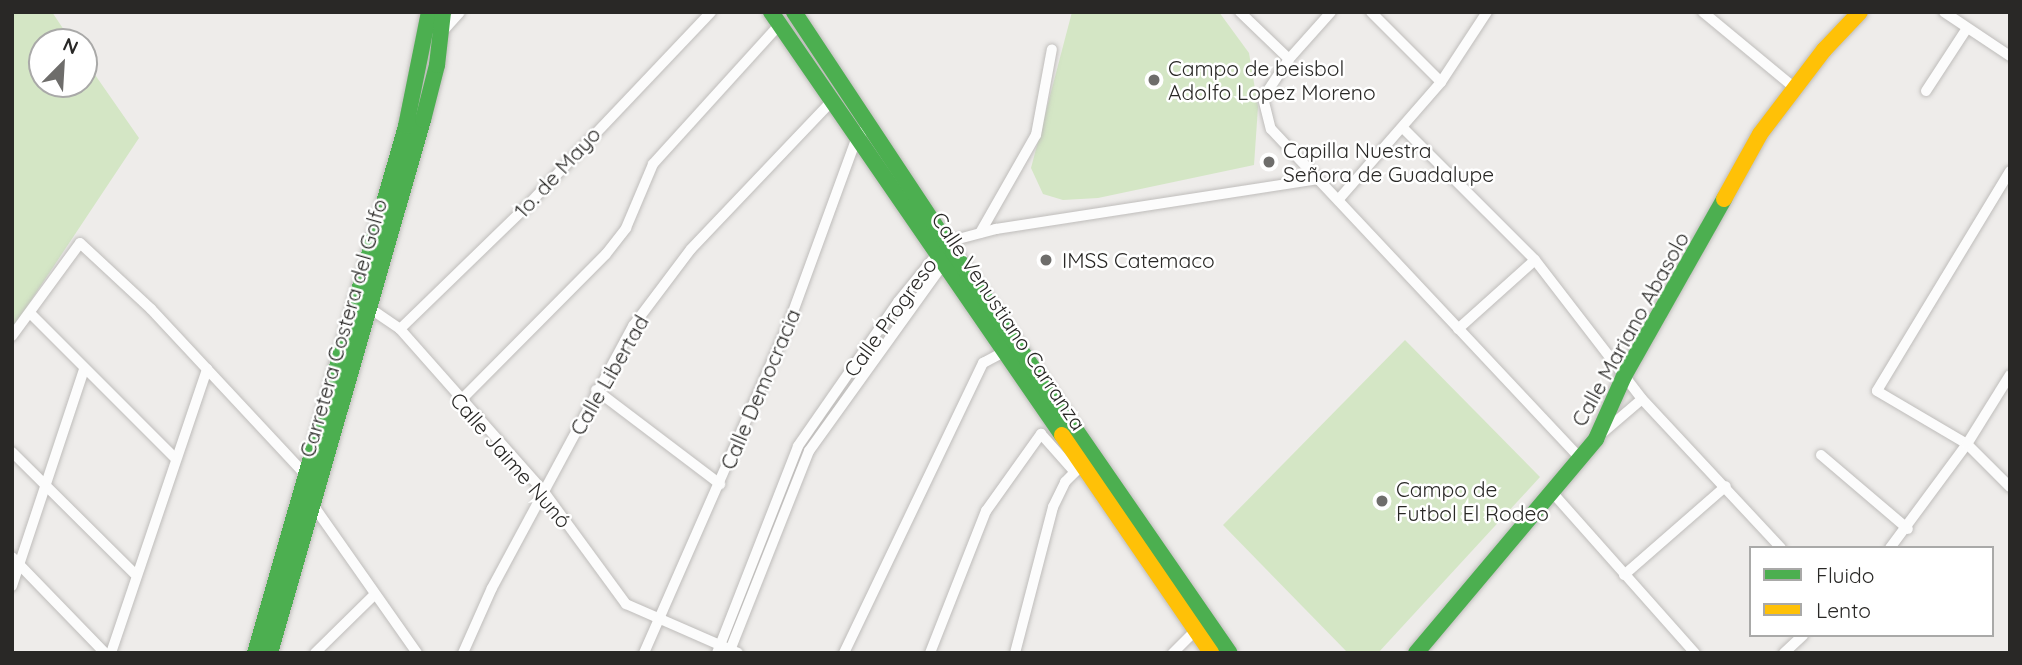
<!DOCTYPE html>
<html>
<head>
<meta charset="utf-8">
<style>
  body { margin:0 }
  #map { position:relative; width:2022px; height:665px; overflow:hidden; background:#eeecea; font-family:Quicksand,sans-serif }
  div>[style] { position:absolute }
  .green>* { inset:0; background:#d4e6c5 }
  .roads { filter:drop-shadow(0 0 2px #bfbdbb) drop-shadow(0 0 2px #bfbdbb) }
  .street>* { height:10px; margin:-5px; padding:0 5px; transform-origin:5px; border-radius:5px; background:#fcfcfc }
  .fast>* { height:16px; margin:-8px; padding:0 8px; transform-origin:8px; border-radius:8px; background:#4caf50 }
  .slow>* { height:16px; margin:-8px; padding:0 8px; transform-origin:8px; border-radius:8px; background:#ffc107 }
  .dots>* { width:19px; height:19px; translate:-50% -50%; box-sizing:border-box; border:4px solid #fff; border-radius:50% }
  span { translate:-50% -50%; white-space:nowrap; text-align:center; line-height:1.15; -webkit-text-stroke:5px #fff; paint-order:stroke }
  .poi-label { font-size:21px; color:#292826 }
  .left { translate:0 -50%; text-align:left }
  .street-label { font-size:21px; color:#292826 }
  .frame { position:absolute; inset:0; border:14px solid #292826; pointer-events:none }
  .legend { position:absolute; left:1749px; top:546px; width:245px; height:91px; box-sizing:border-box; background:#fff; border:2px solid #a9a9a8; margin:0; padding:9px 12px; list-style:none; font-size:21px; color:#292826 }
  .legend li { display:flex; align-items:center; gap:14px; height:35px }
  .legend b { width:35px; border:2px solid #a9a9a8 }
  .north { position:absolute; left:28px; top:28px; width:70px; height:70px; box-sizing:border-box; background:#fff; border:2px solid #a9a9a8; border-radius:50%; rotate:24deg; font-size:19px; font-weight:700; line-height:28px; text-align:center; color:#292826 }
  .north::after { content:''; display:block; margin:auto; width:24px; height:32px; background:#6e6d6b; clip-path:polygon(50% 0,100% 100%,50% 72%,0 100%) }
</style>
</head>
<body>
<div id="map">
  <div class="green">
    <i style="clip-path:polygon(12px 12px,52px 12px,72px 42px,42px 42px,42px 84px,84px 84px,84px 59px,139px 138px,12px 329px)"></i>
    <i style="clip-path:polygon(1072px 12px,1219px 12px,1249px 53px,1258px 107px,1254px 165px,1098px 198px,1063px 200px,1043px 194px,1031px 168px)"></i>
    <i style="clip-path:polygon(1405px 340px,1540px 477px,1378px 653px,1348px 653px,1223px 525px)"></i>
  </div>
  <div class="roads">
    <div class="street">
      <i style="left:1240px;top:12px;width:68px;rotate:43.8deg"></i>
      <i style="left:1331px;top:12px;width:63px;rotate:131.8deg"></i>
      <i style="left:1289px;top:59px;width:47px;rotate:123.7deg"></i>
      <i style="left:1263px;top:98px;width:32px;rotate:76deg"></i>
      <i style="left:1271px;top:129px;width:451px;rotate:46.8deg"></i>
      <i style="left:1371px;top:12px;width:99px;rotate:45deg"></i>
      <i style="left:1703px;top:12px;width:119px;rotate:39.6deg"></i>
      <i style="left:1944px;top:12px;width:79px;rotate:33.7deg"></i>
      <i style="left:443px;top:31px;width:25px;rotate:-48deg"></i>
      <i style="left:1926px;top:91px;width:75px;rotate:-56.9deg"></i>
      <i style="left:1404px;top:129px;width:185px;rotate:45deg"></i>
      <i style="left:1535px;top:260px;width:175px;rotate:52.4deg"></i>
      <i style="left:1642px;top:399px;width:204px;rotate:47deg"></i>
      <i style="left:2010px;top:171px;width:257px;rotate:121.2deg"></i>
      <i style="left:1877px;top:391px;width:104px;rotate:30.5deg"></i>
      <i style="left:1967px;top:444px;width:61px;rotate:45deg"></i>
      <i style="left:1339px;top:199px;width:155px;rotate:-48.9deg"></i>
      <i style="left:1441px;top:82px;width:84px;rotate:-56.7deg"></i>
      <i style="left:980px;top:233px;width:113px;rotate:-60.3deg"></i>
      <i style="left:1036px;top:135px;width:87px;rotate:-79.5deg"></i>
      <i style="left:365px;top:305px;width:42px;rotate:34.4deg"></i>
      <i style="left:400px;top:329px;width:217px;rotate:48.5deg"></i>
      <i style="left:544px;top:492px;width:139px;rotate:53.8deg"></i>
      <i style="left:626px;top:604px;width:122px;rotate:23.6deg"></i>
      <i style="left:30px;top:313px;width:205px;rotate:45deg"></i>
      <i style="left:400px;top:329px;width:175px;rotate:-44.1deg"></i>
      <i style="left:526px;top:207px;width:269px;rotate:-46.5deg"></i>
      <i style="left:1458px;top:329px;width:103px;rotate:-41.9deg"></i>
      <i style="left:12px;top:336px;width:115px;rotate:-53.8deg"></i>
      <i style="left:80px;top:243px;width:97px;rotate:42.9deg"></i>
      <i style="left:151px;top:309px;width:229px;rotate:47deg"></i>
      <i style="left:596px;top:390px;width:156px;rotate:37.2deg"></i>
      <i style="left:460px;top:401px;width:207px;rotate:-45.2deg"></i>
      <i style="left:606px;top:254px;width:33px;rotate:-52deg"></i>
      <i style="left:626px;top:228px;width:69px;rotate:-67.1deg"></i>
      <i style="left:653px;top:164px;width:189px;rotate:-47.8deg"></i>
      <i style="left:1600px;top:435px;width:55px;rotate:-40.6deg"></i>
      <i style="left:12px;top:452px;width:173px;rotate:44.8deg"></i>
      <i style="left:1821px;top:455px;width:114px;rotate:40.4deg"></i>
      <i style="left:1551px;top:491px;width:217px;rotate:48.4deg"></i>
      <i style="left:313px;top:505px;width:181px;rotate:54.9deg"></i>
      <i style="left:1890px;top:548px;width:129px;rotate:-53.5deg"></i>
      <i style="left:1967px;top:444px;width:81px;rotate:-58.1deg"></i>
      <i style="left:12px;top:557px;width:134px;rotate:45.9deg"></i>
      <i style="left:1624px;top:575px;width:135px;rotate:-41.1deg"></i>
      <i style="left:12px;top:586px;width:228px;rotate:-71.6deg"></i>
      <i style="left:111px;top:653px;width:300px;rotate:-71.3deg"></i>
      <i style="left:315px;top:653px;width:83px;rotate:-44.5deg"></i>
      <i style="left:463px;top:653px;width:71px;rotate:-66deg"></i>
      <i style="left:492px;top:588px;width:298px;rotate:-61.7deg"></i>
      <i style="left:633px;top:326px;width:96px;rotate:-53deg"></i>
      <i style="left:691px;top:249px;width:206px;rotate:-46.4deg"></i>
      <i style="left:644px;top:653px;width:364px;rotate:-66.3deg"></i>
      <i style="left:790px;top:320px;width:195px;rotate:-69.9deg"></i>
      <i style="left:857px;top:137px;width:18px;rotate:-41deg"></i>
      <i style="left:717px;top:653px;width:222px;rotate:-68.6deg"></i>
      <i style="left:798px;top:446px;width:175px;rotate:-55.2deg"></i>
      <i style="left:898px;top:302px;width:77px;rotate:-50.8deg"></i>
      <i style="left:947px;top:242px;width:51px;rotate:-14.9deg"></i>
      <i style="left:996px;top:229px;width:326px;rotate:-8.8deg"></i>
      <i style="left:729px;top:653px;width:217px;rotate:-68.4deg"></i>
      <i style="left:809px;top:451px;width:235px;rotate:-54.3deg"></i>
      <i style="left:844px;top:653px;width:322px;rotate:-64.4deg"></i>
      <i style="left:983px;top:363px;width:24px;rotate:-28deg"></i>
      <i style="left:930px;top:653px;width:153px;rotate:-68.5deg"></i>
      <i style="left:986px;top:511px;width:95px;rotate:-54.5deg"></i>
      <i style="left:1041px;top:434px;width:50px;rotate:48.3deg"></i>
      <i style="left:1015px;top:653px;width:151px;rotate:-75.4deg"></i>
      <i style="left:1053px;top:507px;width:28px;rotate:-64deg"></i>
      <i style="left:1065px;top:482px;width:21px;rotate:-45deg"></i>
      <i style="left:1173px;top:653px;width:37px;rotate:-45deg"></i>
      <i style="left:1784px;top:653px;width:26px;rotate:-43deg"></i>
    </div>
    <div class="fast">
      <i style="left:771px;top:12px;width:513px;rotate:55.47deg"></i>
      <i style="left:794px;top:12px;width:288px;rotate:56.5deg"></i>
      <i style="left:953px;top:252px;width:487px;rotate:55.4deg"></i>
      <i style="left:255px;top:653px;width:548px;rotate:-74.01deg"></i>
      <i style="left:406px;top:126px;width:116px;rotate:-78.6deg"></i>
      <i style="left:270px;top:653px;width:555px;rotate:-73.98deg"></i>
      <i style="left:423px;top:120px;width:57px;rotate:-75.7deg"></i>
      <i style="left:437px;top:65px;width:53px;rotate:-83.5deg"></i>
      <i style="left:1416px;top:653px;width:280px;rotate:-49.9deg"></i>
      <i style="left:1596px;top:439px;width:69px;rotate:-66deg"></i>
      <i style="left:1624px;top:376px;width:203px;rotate:-60.5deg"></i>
    </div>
    <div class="slow">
      <i style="left:1724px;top:199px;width:74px;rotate:-61deg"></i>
      <i style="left:1760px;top:134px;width:106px;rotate:-52.7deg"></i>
      <i style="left:1824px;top:50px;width:52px;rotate:-46.5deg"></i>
      <i style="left:1062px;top:435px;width:264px;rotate:55.6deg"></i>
    </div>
  </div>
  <div class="dots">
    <i style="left:1154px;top:80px;background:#6e6d6b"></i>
    <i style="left:1269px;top:162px;background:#6e6d6b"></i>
    <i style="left:1046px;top:260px;background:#6e6d6b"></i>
    <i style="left:1382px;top:501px;background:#6e6d6b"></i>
  </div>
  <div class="poi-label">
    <span class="left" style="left:1168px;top:80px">Campo de beisbol<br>Adolfo Lopez Moreno</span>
    <span class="left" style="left:1283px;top:162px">Capilla Nuestra<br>Señora de Guadalupe</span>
    <span class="left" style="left:1062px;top:260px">IMSS Catemaco</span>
    <span class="left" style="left:1396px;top:501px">Campo de<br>Futbol El Rodeo</span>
  </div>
  <div class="street-label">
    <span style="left:557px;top:172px;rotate:-47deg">1o. de Mayo</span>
    <span style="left:890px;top:317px;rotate:-54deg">Calle Progreso</span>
    <span style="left:1009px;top:321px;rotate:56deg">Calle Venustiano Carranza</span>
    <span style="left:343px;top:328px;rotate:-74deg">Carretera Costera del Golfo</span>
    <span style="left:1630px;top:329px;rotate:-61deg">Calle Mariano Abasolo</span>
    <span style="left:609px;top:375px;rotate:-60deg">Calle Libertad</span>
    <span style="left:760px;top:389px;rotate:-67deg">Calle Democracia</span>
    <span style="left:511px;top:460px;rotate:49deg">Calle Jaime Nunó</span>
  </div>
  <div class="frame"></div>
  <ul class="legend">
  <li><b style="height:9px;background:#4caf50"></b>Fluido</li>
  <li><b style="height:9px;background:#ffc107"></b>Lento</li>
  </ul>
  <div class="north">N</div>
</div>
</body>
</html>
